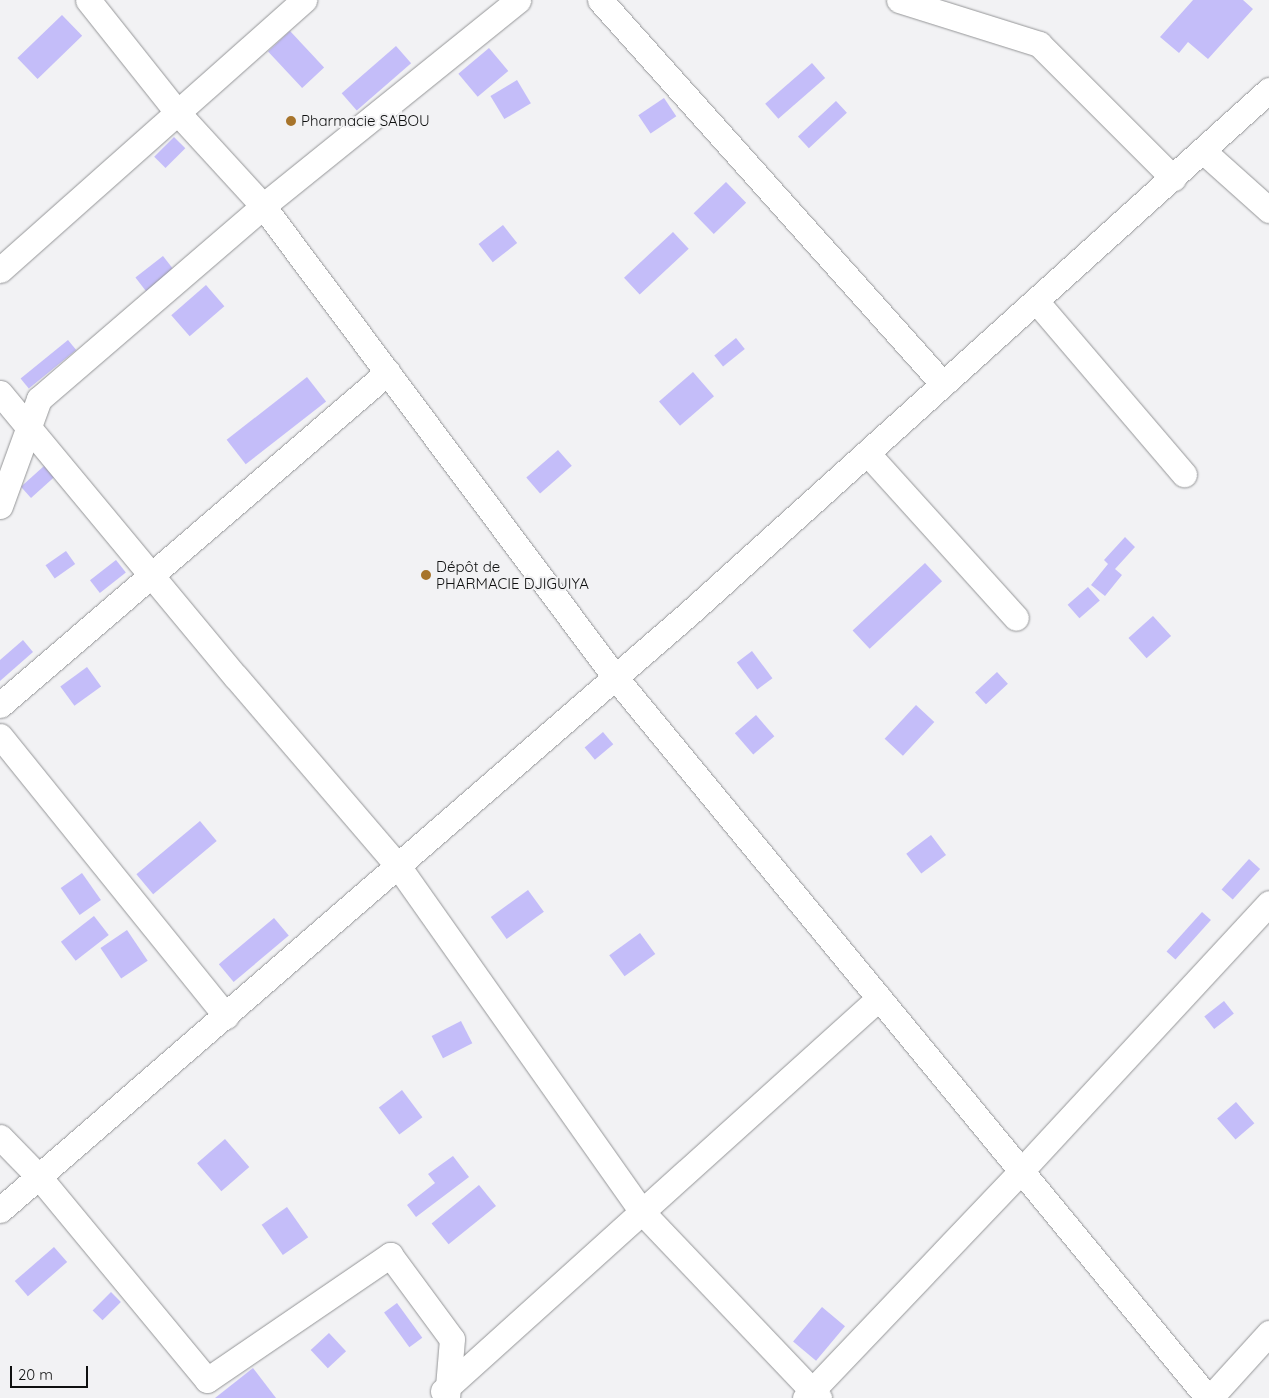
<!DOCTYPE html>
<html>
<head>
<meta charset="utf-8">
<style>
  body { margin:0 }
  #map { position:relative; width:1269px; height:1398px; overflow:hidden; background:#f2f2f4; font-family:Quicksand,sans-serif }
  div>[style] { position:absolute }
  .building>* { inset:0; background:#c4bdf9; transform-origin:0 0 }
  .roads { filter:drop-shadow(0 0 1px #949597) drop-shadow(0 0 1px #949597) }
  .minor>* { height:25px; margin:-12.5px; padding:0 12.5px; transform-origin:12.5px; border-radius:12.5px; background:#fff }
  .dots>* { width:14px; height:14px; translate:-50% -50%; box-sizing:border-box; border:2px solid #f2f2f4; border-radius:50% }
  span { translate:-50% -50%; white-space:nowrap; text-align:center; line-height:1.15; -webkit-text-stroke:4px #f2f2f4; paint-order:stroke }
  .poi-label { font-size:15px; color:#0f1010 }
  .left { translate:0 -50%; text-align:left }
  .scale { position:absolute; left:10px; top:1366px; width:78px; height:22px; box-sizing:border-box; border:2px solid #0f1010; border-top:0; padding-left:6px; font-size:15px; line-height:18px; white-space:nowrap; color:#0f1010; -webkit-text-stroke:4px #f2f2f4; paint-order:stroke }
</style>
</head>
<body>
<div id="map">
  <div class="building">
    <i style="clip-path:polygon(1193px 0,1243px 0,1253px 9px,1208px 59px,1188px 42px,1179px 53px,1160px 37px)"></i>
    <i style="left:62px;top:15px;width:29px;height:62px;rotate:46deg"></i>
    <i style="left:290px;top:31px;width:50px;height:30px;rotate:47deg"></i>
    <i style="left:396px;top:46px;width:23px;height:72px;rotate:49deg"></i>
    <i style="left:489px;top:48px;width:30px;height:40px;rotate:50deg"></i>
    <i style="left:812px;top:63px;width:20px;height:62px;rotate:49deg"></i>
    <i style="left:517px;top:80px;width:27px;height:31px;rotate:59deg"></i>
    <i style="left:664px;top:98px;width:22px;height:31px;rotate:56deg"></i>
    <i style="left:836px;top:101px;width:16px;height:52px;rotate:47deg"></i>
    <i style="left:174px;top:137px;width:16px;height:28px;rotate:45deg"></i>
    <i style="left:726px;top:182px;width:29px;height:45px;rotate:46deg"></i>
    <i style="left:503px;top:225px;width:23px;height:31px;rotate:52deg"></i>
    <i style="left:673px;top:232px;width:23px;height:67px;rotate:47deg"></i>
    <i style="left:163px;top:256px;width:18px;height:35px;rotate:52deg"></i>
    <i style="left:206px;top:285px;width:28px;height:46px;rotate:49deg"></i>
    <i style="left:736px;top:338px;width:14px;height:28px;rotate:51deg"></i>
    <i style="left:68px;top:340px;width:13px;height:61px;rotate:51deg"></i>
    <i style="left:693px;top:372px;width:32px;height:45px;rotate:49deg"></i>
    <i style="left:307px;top:377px;width:31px;height:102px;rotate:52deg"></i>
    <i style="left:558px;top:450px;width:21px;height:42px;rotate:49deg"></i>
    <i style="left:44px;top:466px;width:15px;height:31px;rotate:48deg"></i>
    <i style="clip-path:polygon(1125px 537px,1135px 547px,1115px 569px,1122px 575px,1105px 596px,1091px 585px,1108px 564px,1104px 560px)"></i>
    <i style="left:66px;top:551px;width:16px;height:25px;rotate:55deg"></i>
    <i style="left:116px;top:560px;width:16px;height:33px;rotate:52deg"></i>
    <i style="left:925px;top:563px;width:25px;height:99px;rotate:47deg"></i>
    <i style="left:1088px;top:587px;width:18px;height:27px;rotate:49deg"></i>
    <i style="left:1153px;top:616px;width:27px;height:33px;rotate:48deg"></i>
    <i style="clip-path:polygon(23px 640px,33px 652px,0 681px,0 660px)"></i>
    <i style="left:752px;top:651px;width:34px;height:19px;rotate:53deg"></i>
    <i style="left:87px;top:667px;width:24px;height:33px;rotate:54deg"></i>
    <i style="left:997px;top:672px;width:16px;height:30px;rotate:47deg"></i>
    <i style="left:916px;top:705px;width:25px;height:46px;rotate:43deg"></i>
    <i style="left:756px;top:715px;width:28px;height:28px;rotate:49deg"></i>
    <i style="left:603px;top:732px;width:16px;height:24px;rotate:50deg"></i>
    <i style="left:200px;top:821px;width:26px;height:83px;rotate:50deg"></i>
    <i style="left:931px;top:835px;width:25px;height:31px;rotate:53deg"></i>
    <i style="left:1249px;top:859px;width:15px;height:41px;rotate:42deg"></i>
    <i style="left:82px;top:873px;width:33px;height:26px;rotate:55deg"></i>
    <i style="left:528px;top:890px;width:27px;height:46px;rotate:54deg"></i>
    <i style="left:1202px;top:912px;width:12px;height:53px;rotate:42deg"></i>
    <i style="left:94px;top:916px;width:24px;height:42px;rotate:52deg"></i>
    <i style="left:274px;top:918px;width:23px;height:72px;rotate:50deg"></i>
    <i style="left:127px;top:930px;width:37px;height:32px;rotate:56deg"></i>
    <i style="left:640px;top:933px;width:26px;height:38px;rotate:54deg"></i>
    <i style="left:1224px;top:1001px;width:16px;height:25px;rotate:52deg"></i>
    <i style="left:461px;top:1021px;width:25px;height:33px;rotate:63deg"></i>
    <i style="left:402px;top:1090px;width:34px;height:29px;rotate:53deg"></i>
    <i style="left:1236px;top:1102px;width:28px;height:25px;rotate:49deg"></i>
    <i style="left:225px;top:1139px;width:37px;height:37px;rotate:49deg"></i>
    <i style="clip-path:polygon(453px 1156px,469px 1177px,416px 1217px,407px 1205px,435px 1183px,428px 1174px)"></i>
    <i style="left:479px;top:1185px;width:27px;height:61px;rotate:51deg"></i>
    <i style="left:287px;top:1207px;width:37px;height:31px;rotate:55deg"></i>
    <i style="left:54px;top:1247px;width:20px;height:52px;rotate:49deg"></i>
    <i style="left:111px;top:1292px;width:14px;height:26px;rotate:45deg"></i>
    <i style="left:397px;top:1303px;width:43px;height:16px;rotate:54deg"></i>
    <i style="left:822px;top:1307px;width:30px;height:45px;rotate:40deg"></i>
    <i style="left:329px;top:1333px;width:25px;height:25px;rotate:47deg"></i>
    <i style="clip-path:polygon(253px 1368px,276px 1398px,215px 1398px)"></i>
  </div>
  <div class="roads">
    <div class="minor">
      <i style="left:88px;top:0;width:143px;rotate:51.5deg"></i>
      <i style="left:177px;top:112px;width:127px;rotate:47.5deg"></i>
      <i style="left:263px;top:206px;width:588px;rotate:53.23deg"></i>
      <i style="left:615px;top:677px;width:934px;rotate:50.56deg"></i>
      <i style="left:600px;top:0;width:515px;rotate:48.23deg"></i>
      <i style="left:899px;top:0;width:147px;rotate:17.4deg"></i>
      <i style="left:1039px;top:44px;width:190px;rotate:45deg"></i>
      <i style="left:1203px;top:151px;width:89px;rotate:41.8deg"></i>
      <i style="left:0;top:270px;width:407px;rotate:-41.6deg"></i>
      <i style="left:1036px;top:301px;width:228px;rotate:49.5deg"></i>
      <i style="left:0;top:393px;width:369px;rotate:50.3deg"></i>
      <i style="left:236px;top:677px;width:249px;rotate:49.4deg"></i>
      <i style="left:398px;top:866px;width:423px;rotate:54.8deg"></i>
      <i style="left:642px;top:1212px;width:257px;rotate:46.4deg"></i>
      <i style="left:867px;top:453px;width:222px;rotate:47.9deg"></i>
      <i style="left:0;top:506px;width:114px;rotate:-70deg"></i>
      <i style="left:39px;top:399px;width:296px;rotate:-40.7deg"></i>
      <i style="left:263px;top:206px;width:328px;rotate:-38.9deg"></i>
      <i style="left:0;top:705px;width:511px;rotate:-40.64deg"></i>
      <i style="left:0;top:736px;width:360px;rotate:51.1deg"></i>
      <i style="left:0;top:1137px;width:57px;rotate:45.7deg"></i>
      <i style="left:40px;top:1178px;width:262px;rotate:50.4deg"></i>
      <i style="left:207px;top:1380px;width:222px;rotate:-34.3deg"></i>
      <i style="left:390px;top:1255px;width:104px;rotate:53.6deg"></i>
      <i style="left:452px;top:1339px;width:59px;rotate:94.8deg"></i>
      <i style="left:0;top:1210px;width:909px;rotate:-40.9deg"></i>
      <i style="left:687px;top:615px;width:784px;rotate:-42.05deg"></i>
      <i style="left:443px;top:1391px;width:587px;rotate:-42.03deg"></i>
      <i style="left:805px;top:1398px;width:313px;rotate:-46.4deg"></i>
      <i style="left:1021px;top:1171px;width:365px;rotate:-47.2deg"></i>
      <i style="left:1210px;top:1398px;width:88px;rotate:-47.8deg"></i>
    </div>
  </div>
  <div class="dots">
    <i style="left:291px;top:121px;background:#a7742b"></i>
    <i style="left:426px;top:575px;background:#a7742b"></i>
  </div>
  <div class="poi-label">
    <span class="left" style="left:301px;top:121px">Pharmacie SABOU</span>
    <span class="left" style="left:436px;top:575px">Dépôt de<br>PHARMACIE DJIGUIYA</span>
  </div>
  <div class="scale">20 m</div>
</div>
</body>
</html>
